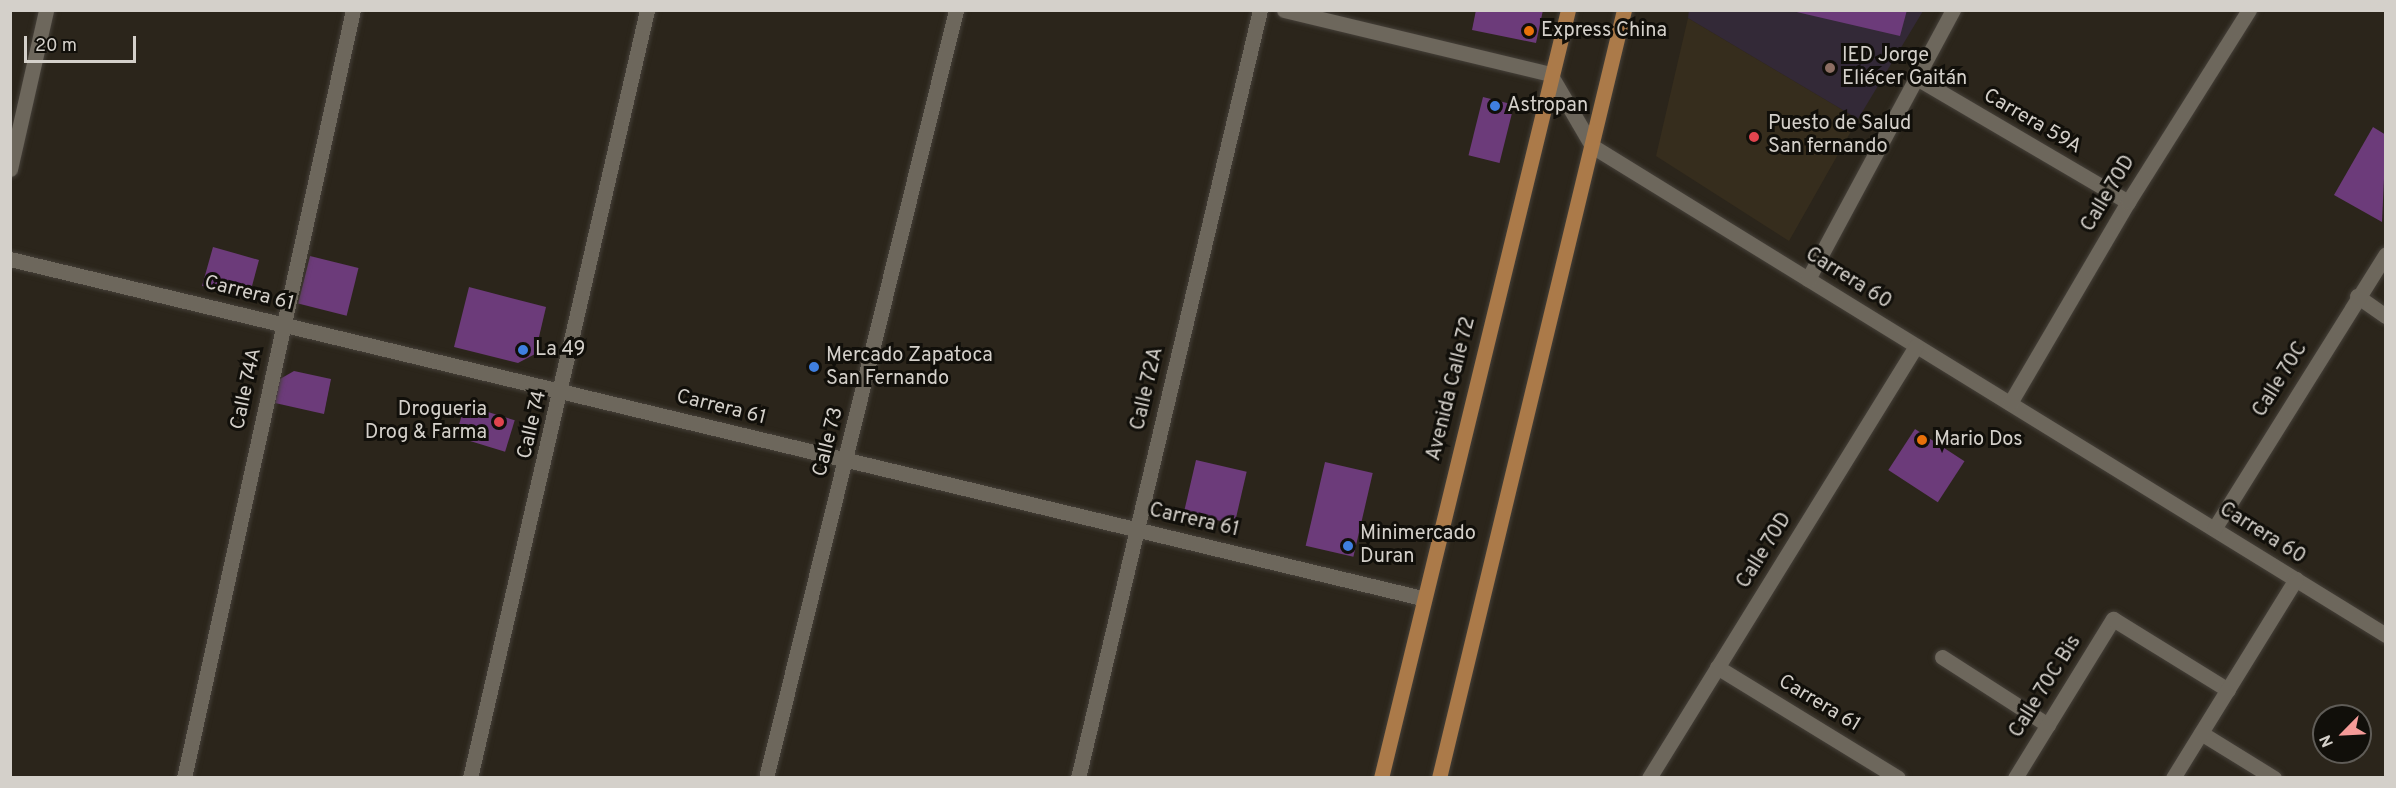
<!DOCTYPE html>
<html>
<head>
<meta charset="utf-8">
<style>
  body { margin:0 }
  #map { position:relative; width:2396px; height:788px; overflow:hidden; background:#2b251b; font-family:Overpass,sans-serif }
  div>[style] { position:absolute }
  .built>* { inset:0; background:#362d1d }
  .education>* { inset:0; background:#332937 }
  .building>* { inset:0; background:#6c3b7a; transform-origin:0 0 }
  .roads { filter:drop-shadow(0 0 2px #454039) drop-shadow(0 0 2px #454039) }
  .minor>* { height:15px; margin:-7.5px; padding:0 7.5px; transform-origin:7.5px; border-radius:7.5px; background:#6d675c }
  .major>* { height:15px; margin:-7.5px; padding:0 7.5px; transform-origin:7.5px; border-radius:7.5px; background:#ab7a49 }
  .dots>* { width:16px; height:16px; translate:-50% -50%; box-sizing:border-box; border:3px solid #110f0a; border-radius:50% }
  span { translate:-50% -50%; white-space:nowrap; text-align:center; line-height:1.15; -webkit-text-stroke:6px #110f0a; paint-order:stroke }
  .poi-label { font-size:20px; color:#d4d0ca }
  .left { translate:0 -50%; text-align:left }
  .right { translate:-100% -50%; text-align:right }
  .street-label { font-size:20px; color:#d4d0ca }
  .frame { position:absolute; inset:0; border:12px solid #d4d0ca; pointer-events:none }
  .north { position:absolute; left:2312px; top:704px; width:60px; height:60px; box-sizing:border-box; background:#110f0a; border:2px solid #5f5c57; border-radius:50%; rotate:246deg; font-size:16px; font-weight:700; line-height:24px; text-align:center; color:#d4d0ca }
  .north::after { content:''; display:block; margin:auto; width:21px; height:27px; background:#f59b98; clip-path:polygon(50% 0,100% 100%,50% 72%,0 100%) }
  .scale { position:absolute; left:24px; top:36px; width:112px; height:27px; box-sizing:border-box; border:3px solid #d4d0ca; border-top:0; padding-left:8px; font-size:18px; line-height:21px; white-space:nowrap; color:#d4d0ca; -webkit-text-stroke:4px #110f0a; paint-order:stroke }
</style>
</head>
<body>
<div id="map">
  <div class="built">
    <i style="clip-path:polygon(1688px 18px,1858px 119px,1789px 241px,1656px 156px)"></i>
  </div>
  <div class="education">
    <i style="clip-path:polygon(1689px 10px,1923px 11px,1858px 119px,1688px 18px)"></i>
  </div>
  <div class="building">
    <i style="clip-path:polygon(1476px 10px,1543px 10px,1536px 43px,1472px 30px)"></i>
    <i style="clip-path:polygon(1788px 10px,1907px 10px,1900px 36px)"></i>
    <i style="left:1483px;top:97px;width:32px;height:60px;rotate:14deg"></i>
    <i style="clip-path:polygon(2373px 127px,2386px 135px,2382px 222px,2334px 195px)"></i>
    <i style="clip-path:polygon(213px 247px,259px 260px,252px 286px,244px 293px,202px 286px)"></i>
    <i style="left:310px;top:256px;width:50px;height:49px;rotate:14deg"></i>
    <i style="clip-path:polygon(469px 287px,546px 307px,535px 354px,518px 363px,454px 347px)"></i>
    <i style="clip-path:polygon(294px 371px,331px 379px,324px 414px,275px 403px,280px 379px)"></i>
    <i style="left:465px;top:405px;width:52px;height:33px;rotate:17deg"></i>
    <i style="left:1915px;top:429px;width:59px;height:49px;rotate:33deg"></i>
    <i style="left:1196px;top:460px;width:52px;height:54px;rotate:13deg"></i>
    <i style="left:1325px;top:462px;width:49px;height:86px;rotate:13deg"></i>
  </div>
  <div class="roads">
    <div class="minor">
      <i style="left:1284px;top:10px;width:274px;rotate:13.5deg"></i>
      <i style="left:1550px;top:74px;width:83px;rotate:59.7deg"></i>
      <i style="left:1592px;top:146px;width:933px;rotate:31.63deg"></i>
      <i style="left:1915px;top:77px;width:247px;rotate:30.4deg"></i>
      <i style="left:10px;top:169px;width:163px;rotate:-77.2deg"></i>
      <i style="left:10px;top:259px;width:1452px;rotate:13.5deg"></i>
      <i style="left:1808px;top:279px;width:306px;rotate:-61.7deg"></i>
      <i style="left:2357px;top:296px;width:35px;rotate:35deg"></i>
      <i style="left:2010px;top:403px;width:233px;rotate:-59.6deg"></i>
      <i style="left:2128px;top:202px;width:227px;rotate:-57.8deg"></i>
      <i style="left:2214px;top:529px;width:324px;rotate:-58deg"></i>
      <i style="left:1942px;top:657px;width:126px;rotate:32.7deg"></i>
      <i style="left:1717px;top:667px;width:212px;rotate:31.5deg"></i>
      <i style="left:2201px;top:733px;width:86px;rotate:31.7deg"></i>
      <i style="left:184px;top:778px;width:786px;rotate:-77.59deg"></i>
      <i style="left:470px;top:778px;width:788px;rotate:-77.02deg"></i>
      <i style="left:766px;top:778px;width:791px;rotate:-76.1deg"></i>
      <i style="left:1078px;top:778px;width:789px;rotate:-76.67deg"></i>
      <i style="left:1649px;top:778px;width:508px;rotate:-58.28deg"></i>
      <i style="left:2015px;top:778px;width:187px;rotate:-58.4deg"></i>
      <i style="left:2113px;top:619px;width:135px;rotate:31.7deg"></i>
      <i style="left:2173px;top:778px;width:234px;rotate:-58.3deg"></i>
    </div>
    <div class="major">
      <i style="left:1381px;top:778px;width:790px;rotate:-76.32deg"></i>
      <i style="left:1439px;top:778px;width:790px;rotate:-76.46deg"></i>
    </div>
  </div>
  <div class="dots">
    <i style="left:1529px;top:31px;background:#e8710a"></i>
    <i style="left:1830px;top:68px;background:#8d6e63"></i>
    <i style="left:1495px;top:106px;background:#3f7fe0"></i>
    <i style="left:1754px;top:137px;background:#e0444e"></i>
    <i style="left:523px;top:350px;background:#3f7fe0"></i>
    <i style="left:814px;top:367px;background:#3f7fe0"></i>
    <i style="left:499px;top:422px;background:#e0444e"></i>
    <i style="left:1922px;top:440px;background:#e8710a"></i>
    <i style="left:1348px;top:546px;background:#3f7fe0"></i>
  </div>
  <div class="poi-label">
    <span class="left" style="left:1541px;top:31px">Express China</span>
    <span class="left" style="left:1842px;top:68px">IED Jorge<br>Eliécer Gaitán</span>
    <span class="left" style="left:1507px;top:106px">Astropan</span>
    <span class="left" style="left:1768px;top:136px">Puesto de Salud<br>San fernando</span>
    <span class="left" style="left:535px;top:350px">La 49</span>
    <span class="left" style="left:826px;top:368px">Mercado Zapatoca<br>San Fernando</span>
    <span class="right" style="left:487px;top:422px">Drogueria<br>Drog &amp; Farma</span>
    <span class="left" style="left:1934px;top:440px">Mario Dos</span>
    <span class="left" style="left:1360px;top:546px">Minimercado<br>Duran</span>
  </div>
  <div class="street-label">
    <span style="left:2032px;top:122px;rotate:30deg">Carrera 59A</span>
    <span style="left:2109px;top:194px;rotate:-59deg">Calle 70D</span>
    <span style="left:1848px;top:279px;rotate:32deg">Carrera 60</span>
    <span style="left:249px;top:294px;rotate:14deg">Carrera 61</span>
    <span style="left:2281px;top:380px;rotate:-58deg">Calle 70C</span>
    <span style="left:247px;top:389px;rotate:-78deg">Calle 74A</span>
    <span style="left:1148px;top:389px;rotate:-77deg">Calle 72A</span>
    <span style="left:1452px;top:389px;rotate:-76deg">Avenida Calle 72</span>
    <span style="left:721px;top:408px;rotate:14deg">Carrera 61</span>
    <span style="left:533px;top:425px;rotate:-77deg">Calle 74</span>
    <span style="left:829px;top:442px;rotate:-76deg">Calle 73</span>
    <span style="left:1194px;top:521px;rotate:13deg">Carrera 61</span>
    <span style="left:2262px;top:534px;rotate:32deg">Carrera 60</span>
    <span style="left:1765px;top:551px;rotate:-58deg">Calle 70D</span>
    <span style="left:2046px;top:687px;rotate:-58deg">Calle 70C Bis</span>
    <span style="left:1819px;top:704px;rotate:31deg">Carrera 61</span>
  </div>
  <div class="frame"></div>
  <div class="north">N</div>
  <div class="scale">20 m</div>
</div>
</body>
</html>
